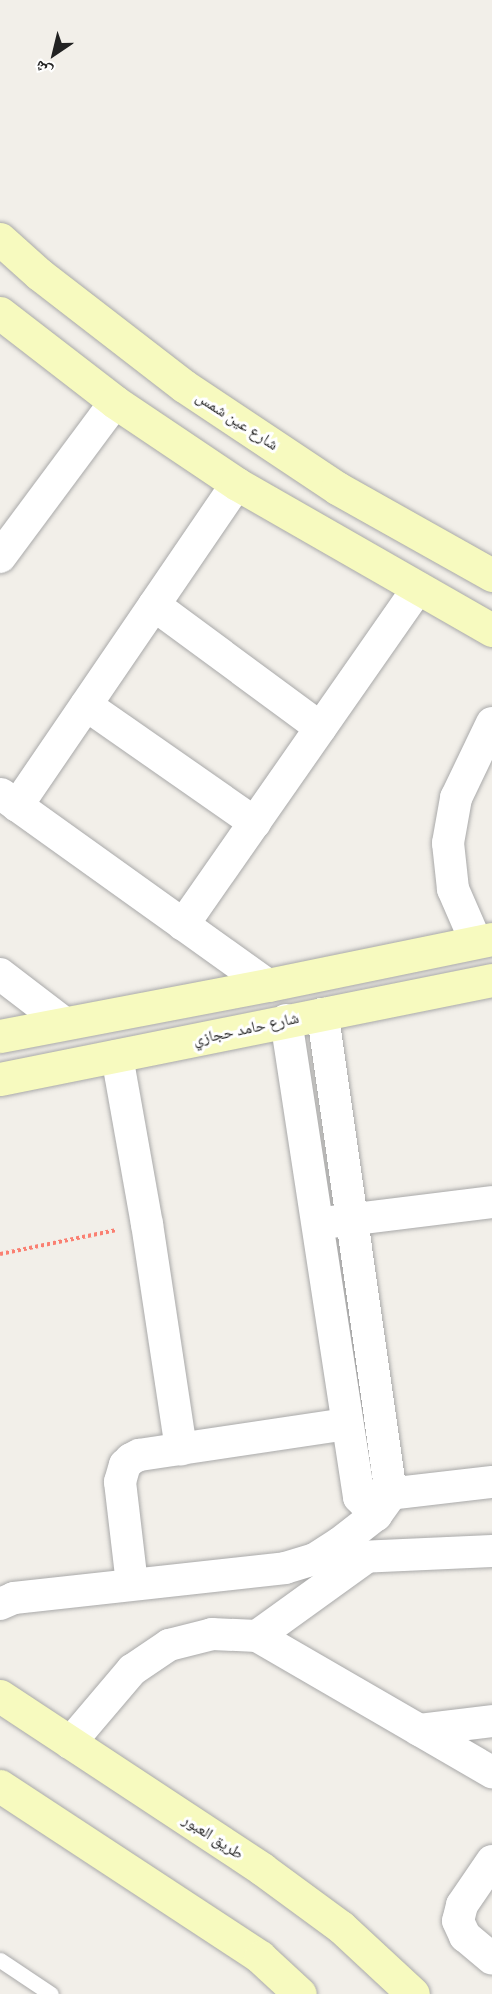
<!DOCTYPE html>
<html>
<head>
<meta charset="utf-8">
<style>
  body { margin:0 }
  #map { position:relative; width:492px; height:1994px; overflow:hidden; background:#f2efe9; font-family:"Roboto Condensed","Noto Naskh Arabic",sans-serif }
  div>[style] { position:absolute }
  .path>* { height:4px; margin-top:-2px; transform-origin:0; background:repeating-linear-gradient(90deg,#fa8072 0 3px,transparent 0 6px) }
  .roads { filter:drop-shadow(0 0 2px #a9a9a9) drop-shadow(0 0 2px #a9a9a9) }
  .lane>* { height:15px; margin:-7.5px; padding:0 7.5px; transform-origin:7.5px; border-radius:7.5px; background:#fff }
  .street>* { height:32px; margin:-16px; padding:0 16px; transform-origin:16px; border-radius:16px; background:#fff }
  .secondary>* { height:33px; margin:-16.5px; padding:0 16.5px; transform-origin:16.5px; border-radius:16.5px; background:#f7fabf }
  span { translate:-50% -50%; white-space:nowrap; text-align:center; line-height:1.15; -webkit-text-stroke:6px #fff; paint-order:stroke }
  .street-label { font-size:16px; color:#222 }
  .north { position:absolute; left:24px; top:24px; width:60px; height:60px; -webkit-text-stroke:4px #fff; paint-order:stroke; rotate:215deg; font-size:16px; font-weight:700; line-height:24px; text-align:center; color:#222 }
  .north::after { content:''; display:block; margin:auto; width:21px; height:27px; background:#222; clip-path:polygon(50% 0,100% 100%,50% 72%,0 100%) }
</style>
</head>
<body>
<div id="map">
  <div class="path">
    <i style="left:0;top:1254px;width:119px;rotate:-11.6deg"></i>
  </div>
  <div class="roads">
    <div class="lane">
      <i style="left:0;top:1960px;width:61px;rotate:33.7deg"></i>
    </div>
    <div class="street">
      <i style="left:0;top:557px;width:193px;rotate:-53.4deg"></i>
      <i style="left:154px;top:605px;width:207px;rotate:36.4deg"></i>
      <i style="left:86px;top:705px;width:206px;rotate:34.9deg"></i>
      <i style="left:1px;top:794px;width:328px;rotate:35.6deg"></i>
      <i style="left:17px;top:806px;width:390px;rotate:-55.7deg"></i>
      <i style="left:183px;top:925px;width:411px;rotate:-55.1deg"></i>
      <i style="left:476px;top:942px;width:58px;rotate:-113.5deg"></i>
      <i style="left:453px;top:889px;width:46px;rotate:-96.2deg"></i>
      <i style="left:448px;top:843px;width:46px;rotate:-79.9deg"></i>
      <i style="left:456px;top:798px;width:83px;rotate:-64.4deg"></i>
      <i style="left:0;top:974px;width:81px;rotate:37.4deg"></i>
      <i style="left:286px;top:1020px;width:483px;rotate:81.3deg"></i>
      <i style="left:359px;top:1497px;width:25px;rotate:47deg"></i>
      <i style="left:117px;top:1056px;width:171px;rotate:79.9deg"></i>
      <i style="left:147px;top:1224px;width:228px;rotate:81.4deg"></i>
      <i style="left:332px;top:1222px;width:161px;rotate:-7.1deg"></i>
      <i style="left:371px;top:1496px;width:122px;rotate:-6.6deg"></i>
      <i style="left:315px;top:1559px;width:177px;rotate:-2.6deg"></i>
      <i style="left:132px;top:1584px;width:103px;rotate:-96.7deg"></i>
      <i style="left:120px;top:1482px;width:18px;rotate:-74deg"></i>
      <i style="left:125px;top:1465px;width:8px;rotate:-45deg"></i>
      <i style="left:131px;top:1459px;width:9px;rotate:-27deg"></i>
      <i style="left:139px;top:1455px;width:210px;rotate:-8.5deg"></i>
      <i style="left:0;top:1604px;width:15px;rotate:-23deg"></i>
      <i style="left:14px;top:1598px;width:273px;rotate:-6.3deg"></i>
      <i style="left:285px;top:1568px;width:31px;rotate:-17deg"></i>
      <i style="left:315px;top:1559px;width:30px;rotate:-33deg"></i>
      <i style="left:340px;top:1543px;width:46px;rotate:-37.9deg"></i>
      <i style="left:376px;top:1515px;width:26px;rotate:-54deg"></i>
      <i style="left:391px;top:1494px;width:485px;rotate:-98.1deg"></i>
      <i style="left:257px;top:1636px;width:133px;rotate:-35.8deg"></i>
      <i style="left:419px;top:1730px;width:74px;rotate:-7deg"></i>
      <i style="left:70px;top:1743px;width:96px;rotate:-49.7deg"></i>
      <i style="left:132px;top:1670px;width:45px;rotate:-34deg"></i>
      <i style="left:169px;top:1645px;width:44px;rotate:-14.3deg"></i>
      <i style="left:212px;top:1634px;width:45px;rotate:2.5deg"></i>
      <i style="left:257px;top:1636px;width:272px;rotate:30.1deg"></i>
      <i style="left:492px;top:1861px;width:53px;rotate:124.3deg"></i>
      <i style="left:462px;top:1905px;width:16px;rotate:104deg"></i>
      <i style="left:458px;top:1921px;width:17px;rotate:65deg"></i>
      <i style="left:465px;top:1936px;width:35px;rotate:40deg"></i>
    </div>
    <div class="secondary">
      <i style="left:0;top:239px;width:52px;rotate:41.9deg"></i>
      <i style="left:39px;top:274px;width:183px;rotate:37.7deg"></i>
      <i style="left:184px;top:386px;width:184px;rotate:33.7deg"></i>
      <i style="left:337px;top:488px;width:178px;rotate:29.3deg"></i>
      <i style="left:0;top:313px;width:145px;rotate:37.7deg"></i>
      <i style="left:115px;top:402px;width:147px;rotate:33.9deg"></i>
      <i style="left:237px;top:484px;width:294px;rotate:29.8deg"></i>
      <i style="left:0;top:1036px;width:273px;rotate:-10.8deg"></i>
      <i style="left:268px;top:985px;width:229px;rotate:-11.6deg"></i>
      <i style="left:0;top:1079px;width:502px;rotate:-11.38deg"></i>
      <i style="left:0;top:1696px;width:314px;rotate:33.4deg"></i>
      <i style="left:262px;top:1869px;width:98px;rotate:36.3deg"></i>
      <i style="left:341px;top:1927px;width:98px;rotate:42.9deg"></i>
      <i style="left:0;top:1786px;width:311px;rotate:33.3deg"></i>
      <i style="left:260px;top:1957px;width:54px;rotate:42.8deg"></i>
    </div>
  </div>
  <div class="street-label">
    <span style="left:237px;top:421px;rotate:33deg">شارع عين شمس</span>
    <span style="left:246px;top:1029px;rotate:-12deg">شارع حامد حجازي</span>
    <span style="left:213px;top:1837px;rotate:33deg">طريق العبور</span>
  </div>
  <div class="north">ش</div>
</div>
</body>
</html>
